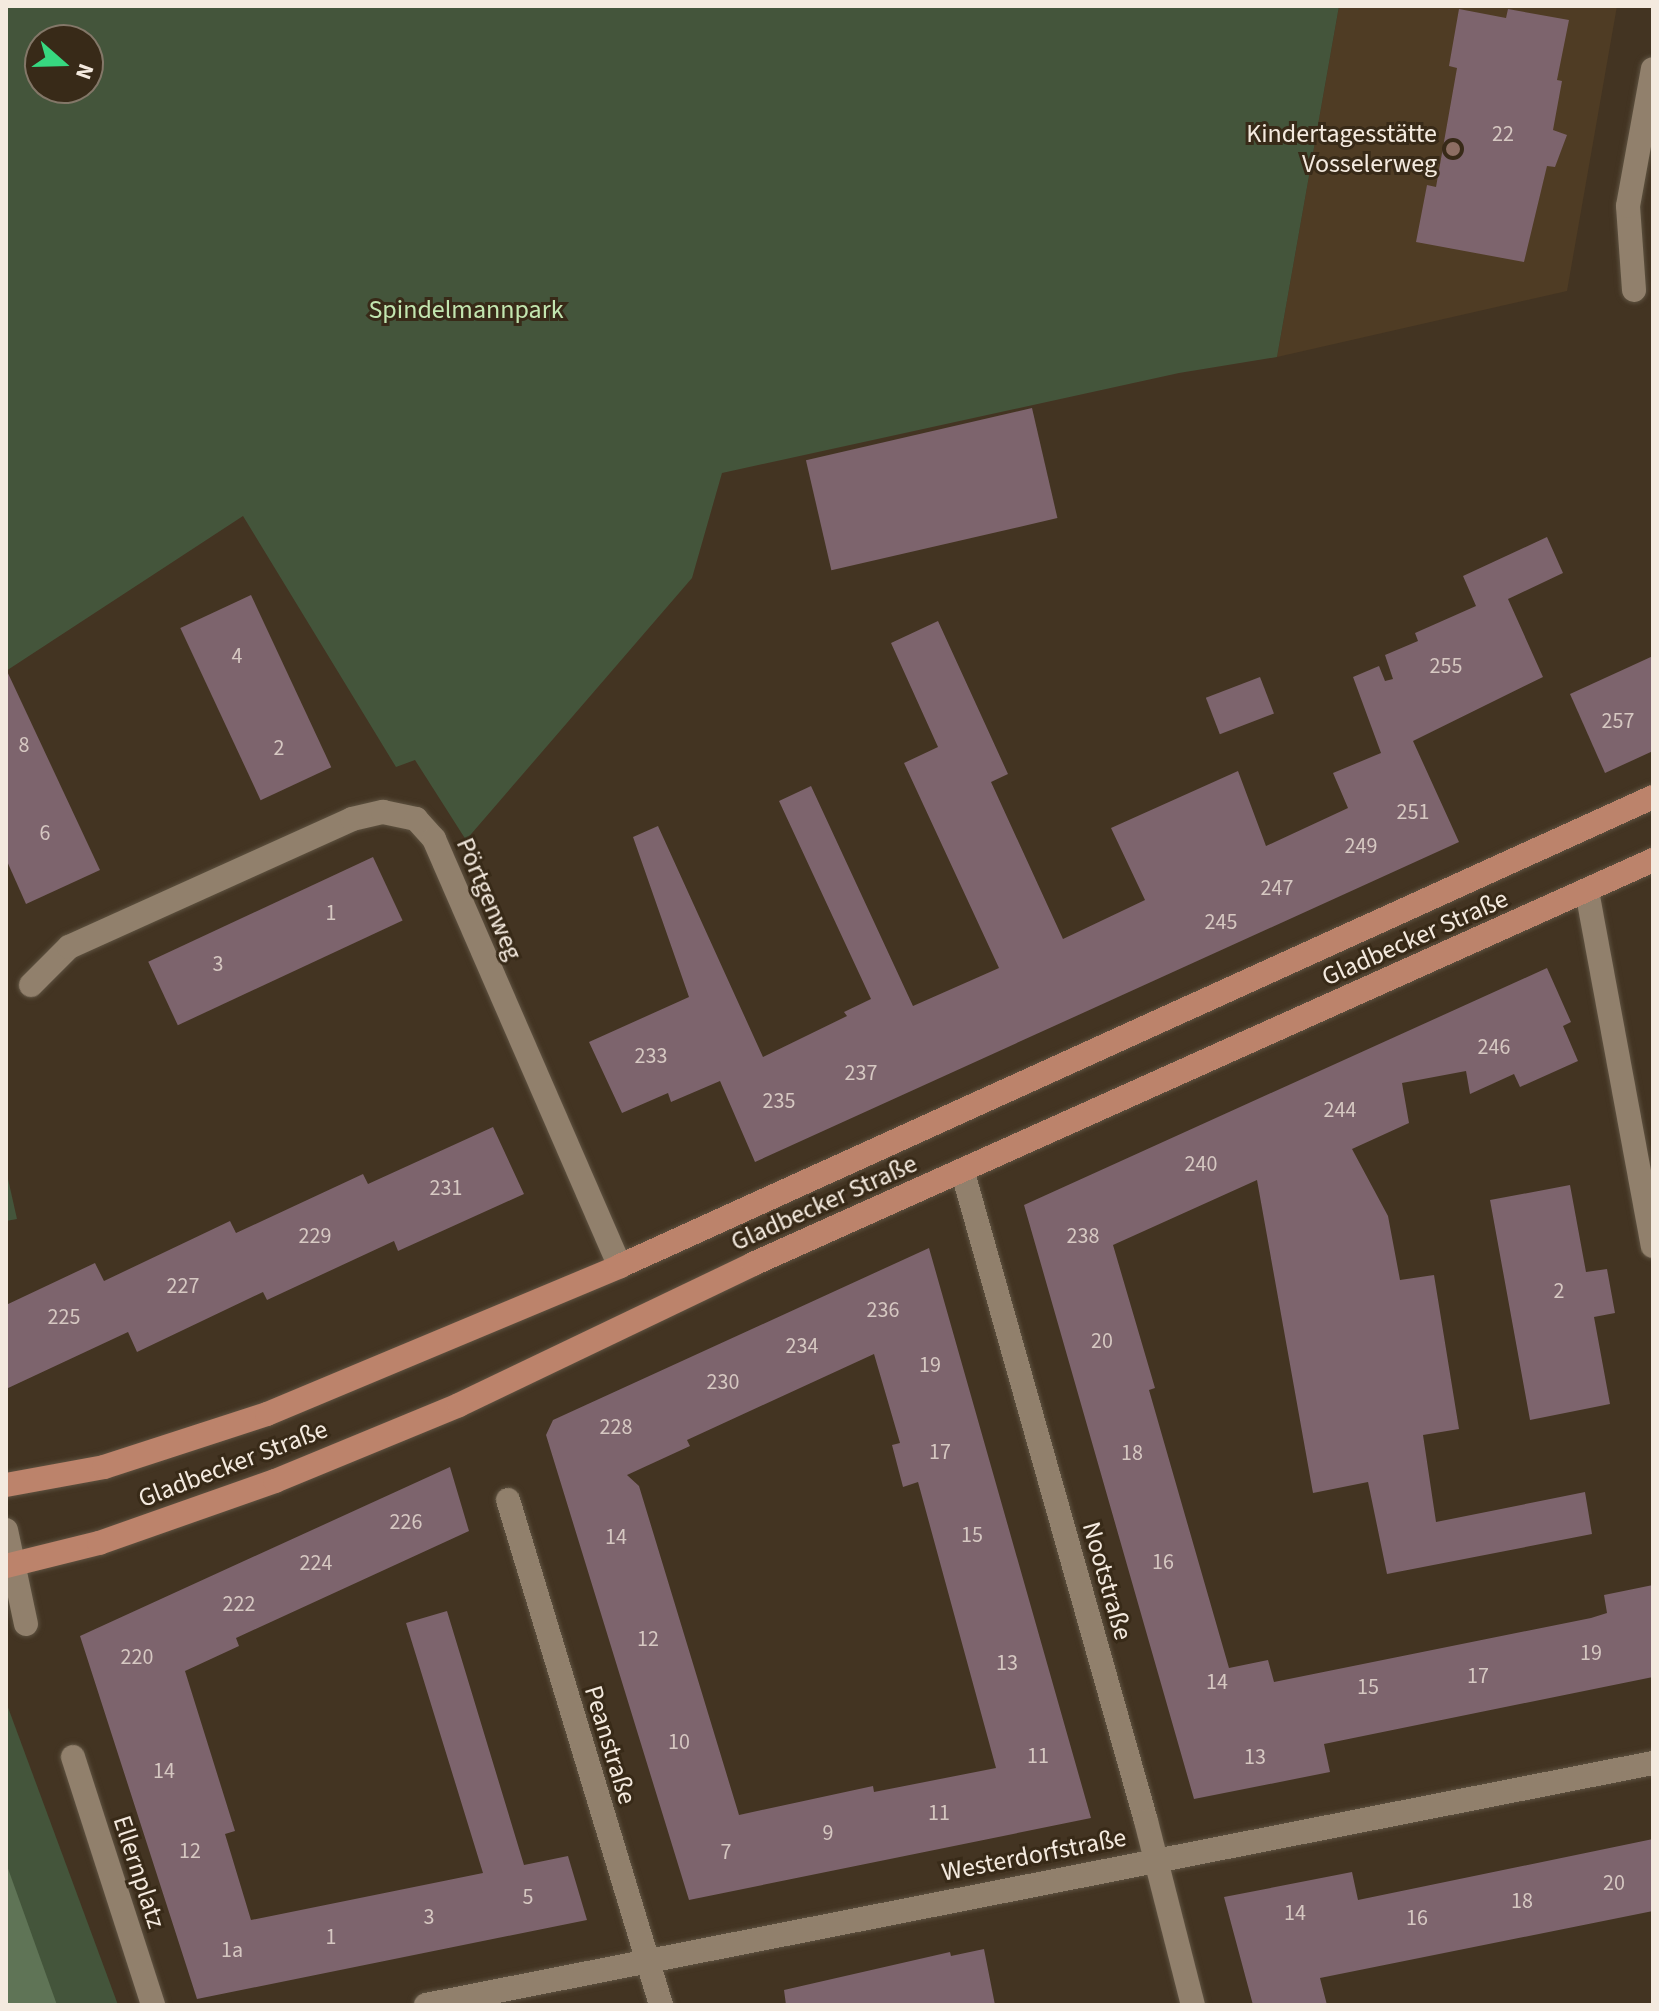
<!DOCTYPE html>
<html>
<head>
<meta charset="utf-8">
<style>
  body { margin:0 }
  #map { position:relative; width:1659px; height:2011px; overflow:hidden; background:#433422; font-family:"Source Sans 3",sans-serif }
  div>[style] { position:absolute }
  .built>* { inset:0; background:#4f3c24 }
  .green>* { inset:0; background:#44553b }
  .forest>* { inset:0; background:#5f7456 }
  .building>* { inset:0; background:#7d646d; transform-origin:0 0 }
  .roads { filter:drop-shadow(0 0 2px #5e5241) drop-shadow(0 0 2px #5e5241) }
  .street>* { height:24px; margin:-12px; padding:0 12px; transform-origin:12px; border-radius:12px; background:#91806c }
  .primary>* { height:24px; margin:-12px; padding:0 12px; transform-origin:12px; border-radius:12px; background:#bc836b }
  .dots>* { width:22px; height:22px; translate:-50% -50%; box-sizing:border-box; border:4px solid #382a18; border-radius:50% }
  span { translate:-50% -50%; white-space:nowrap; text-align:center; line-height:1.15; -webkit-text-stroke:6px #382a18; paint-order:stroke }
  .number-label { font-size:22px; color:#d6c8c2 }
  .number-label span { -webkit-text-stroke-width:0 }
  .poi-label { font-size:26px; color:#f4eadf }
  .right { translate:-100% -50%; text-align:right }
  .park-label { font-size:26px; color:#c2e6b0 }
  .street-label { font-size:26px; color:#f4eadf }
  .frame { position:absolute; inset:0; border:8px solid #f4eadf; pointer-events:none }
  .north { position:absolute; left:24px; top:24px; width:80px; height:80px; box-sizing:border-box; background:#382a18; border:2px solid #837768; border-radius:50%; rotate:110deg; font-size:22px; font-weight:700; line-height:32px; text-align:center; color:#f4eadf }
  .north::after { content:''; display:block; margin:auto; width:28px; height:36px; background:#37d880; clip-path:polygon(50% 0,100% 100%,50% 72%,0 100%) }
</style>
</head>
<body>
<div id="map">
  <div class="built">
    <i style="clip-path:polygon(1339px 6px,1617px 6px,1567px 291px,1277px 357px)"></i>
  </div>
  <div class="green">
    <i style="clip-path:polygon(evenodd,6px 6px,1339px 6px,1277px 357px,1179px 373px,722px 473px,692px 578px,466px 840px,415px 760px,396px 767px,243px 516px,6px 671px,6px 6px,40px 40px,88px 40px,88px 88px,40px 88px,40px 40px)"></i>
    <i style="clip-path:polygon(6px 1170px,17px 1219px,6px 1221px)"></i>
    <i style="clip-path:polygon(6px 1702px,118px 2005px,6px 2005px)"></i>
  </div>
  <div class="forest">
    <i style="clip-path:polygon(6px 1863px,57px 2005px,6px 2005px)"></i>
  </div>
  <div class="building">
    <i style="clip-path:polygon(1459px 9px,1506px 18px,1508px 9px,1569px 20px,1557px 80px,1562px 81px,1553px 130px,1567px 135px,1555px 167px,1547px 166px,1524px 262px,1416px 242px,1427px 185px,1436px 187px,1457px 68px,1449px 66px)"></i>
    <i style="left:1032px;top:408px;width:113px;height:232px;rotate:77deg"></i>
    <i style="clip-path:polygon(1547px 537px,1563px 573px,1508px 599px,1543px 677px,1413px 741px,1459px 842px,755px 1162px,720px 1081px,671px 1102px,668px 1093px,622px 1113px,589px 1042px,689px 997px,633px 837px,658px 826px,763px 1057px,847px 1016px,844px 1012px,871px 999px,779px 801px,811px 786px,913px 1006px,999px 968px,904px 763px,938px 747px,891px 643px,938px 621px,1008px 774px,991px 782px,1063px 939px,1145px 900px,1111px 828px,1238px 771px,1266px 846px,1348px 808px,1333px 773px,1381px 753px,1353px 677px,1379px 666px,1385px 681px,1393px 679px,1385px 655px,1418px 641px,1415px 633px,1476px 606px,1463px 576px)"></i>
    <i style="left:251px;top:595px;width:190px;height:78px;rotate:65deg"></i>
    <i style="clip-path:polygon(1653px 656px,1653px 751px,1605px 773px,1570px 694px)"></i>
    <i style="clip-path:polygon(6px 669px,100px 870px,26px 904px,6px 859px)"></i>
    <i style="left:1260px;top:677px;width:39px;height:58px;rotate:69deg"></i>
    <i style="left:373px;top:857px;width:70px;height:248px;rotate:65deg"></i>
    <i style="clip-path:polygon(1547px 968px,1571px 1022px,1563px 1026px,1578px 1061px,1520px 1087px,1514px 1074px,1470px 1094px,1466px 1071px,1402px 1083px,1409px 1123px,1352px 1149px,1388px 1216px,1400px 1280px,1434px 1275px,1459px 1429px,1423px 1435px,1436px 1522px,1585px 1492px,1592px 1534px,1387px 1574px,1368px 1482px,1313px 1493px,1257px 1180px,1113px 1245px,1155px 1388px,1149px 1390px,1229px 1668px,1268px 1660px,1274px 1682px,1591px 1618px,1607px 1613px,1604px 1595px,1653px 1585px,1653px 1677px,1324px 1744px,1330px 1772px,1194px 1799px,1024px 1205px)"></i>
    <i style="clip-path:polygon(493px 1127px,524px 1194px,398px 1251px,394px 1241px,267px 1300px,263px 1292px,137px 1352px,128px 1332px,6px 1389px,6px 1305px,95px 1263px,104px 1281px,230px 1221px,236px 1233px,363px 1174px,368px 1184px)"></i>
    <i style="clip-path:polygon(1570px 1185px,1586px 1272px,1607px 1269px,1615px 1313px,1594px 1317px,1610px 1404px,1530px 1420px,1490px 1200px)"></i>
    <i style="clip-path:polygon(evenodd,929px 1248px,1091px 1818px,689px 1900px,546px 1435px,553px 1420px,929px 1248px,874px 1354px,900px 1443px,892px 1445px,903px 1487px,918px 1482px,996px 1768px,874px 1792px,873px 1786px,739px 1815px,639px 1486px,627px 1475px,690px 1446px,687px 1440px,874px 1354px)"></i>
    <i style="clip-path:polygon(450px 1467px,469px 1531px,236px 1638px,239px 1646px,185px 1671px,235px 1831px,225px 1834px,251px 1920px,483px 1873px,406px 1623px,447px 1611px,524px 1865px,568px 1856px,587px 1920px,197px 1999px,80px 1636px)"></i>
    <i style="clip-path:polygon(1653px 1839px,1653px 1911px,1320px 1978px,1327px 2005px,1253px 2005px,1224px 1897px,1352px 1872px,1358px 1900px)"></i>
    <i style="clip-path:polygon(984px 1949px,995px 2005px,786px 2005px,784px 1990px,950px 1952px,951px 1956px)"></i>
  </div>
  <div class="roads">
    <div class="street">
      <i style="left:1634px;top:290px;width:84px;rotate:-94.1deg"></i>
      <i style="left:1628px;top:206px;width:139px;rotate:-79.7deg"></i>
      <i style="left:1587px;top:891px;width:361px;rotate:79.5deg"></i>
      <i style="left:31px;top:985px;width:54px;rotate:-45deg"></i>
      <i style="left:69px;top:947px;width:311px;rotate:-24.3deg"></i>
      <i style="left:352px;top:819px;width:32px;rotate:-13deg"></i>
      <i style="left:383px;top:812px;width:34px;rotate:12deg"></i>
      <i style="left:416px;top:819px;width:27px;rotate:48deg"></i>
      <i style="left:434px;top:839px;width:466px;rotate:66.5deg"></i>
      <i style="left:963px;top:1173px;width:673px;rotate:74.23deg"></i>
      <i style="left:1146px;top:1821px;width:190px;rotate:75.7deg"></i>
      <i style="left:508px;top:1500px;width:528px;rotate:73.14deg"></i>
      <i style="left:6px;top:1530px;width:96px;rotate:78deg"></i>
      <i style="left:73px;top:1757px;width:261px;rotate:72.1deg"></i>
      <i style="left:426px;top:2005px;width:1251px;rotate:-11.16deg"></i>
    </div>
    <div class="primary">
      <i style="left:6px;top:1485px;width:100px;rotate:-10.4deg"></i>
      <i style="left:104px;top:1467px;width:171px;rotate:-18deg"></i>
      <i style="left:267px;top:1414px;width:383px;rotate:-22.7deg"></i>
      <i style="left:620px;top:1266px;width:1134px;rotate:-24.42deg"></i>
      <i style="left:6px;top:1566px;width:96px;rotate:-13.9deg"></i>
      <i style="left:99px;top:1543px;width:187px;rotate:-19.4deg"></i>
      <i style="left:275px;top:1481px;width:199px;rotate:-22.4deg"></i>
      <i style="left:459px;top:1405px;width:326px;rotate:-25.6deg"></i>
      <i style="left:753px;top:1264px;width:987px;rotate:-24.17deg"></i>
    </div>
  </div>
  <div class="dots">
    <i style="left:1453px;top:149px;background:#8d6e63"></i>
  </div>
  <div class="number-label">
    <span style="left:1503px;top:135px">22</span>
    <span style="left:237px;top:657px">4</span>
    <span style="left:1446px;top:667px">255</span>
    <span style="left:1618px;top:722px">257</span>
    <span style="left:24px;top:746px">8</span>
    <span style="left:279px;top:749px">2</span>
    <span style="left:1413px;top:813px">251</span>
    <span style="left:45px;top:834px">6</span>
    <span style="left:1361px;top:847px">249</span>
    <span style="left:1277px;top:889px">247</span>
    <span style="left:331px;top:914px">1</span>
    <span style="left:1221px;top:923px">245</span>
    <span style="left:218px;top:965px">3</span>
    <span style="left:1494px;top:1048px">246</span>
    <span style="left:651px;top:1057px">233</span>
    <span style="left:861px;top:1074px">237</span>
    <span style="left:779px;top:1102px">235</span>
    <span style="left:1340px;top:1111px">244</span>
    <span style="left:1201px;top:1165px">240</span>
    <span style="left:446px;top:1189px">231</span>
    <span style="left:315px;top:1237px">229</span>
    <span style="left:1083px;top:1237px">238</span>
    <span style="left:183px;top:1287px">227</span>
    <span style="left:1559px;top:1292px">2</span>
    <span style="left:883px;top:1311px">236</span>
    <span style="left:64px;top:1318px">225</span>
    <span style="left:1102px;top:1342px">20</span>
    <span style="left:802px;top:1347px">234</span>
    <span style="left:930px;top:1366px">19</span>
    <span style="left:723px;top:1383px">230</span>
    <span style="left:616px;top:1428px">228</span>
    <span style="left:940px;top:1453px">17</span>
    <span style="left:1132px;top:1454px">18</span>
    <span style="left:406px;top:1523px">226</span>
    <span style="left:972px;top:1536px">15</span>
    <span style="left:616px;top:1538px">14</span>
    <span style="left:1163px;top:1563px">16</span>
    <span style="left:316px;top:1564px">224</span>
    <span style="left:239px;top:1605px">222</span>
    <span style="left:648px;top:1640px">12</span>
    <span style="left:1591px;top:1654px">19</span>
    <span style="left:137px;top:1658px">220</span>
    <span style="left:1007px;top:1664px">13</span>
    <span style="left:1478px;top:1677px">17</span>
    <span style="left:1217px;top:1683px">14</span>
    <span style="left:1368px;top:1688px">15</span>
    <span style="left:679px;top:1743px">10</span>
    <span style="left:1038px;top:1757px">11</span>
    <span style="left:1255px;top:1758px">13</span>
    <span style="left:164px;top:1772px">14</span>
    <span style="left:939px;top:1814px">11</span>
    <span style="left:828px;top:1834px">9</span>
    <span style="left:190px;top:1852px">12</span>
    <span style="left:726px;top:1853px">7</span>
    <span style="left:1614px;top:1884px">20</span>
    <span style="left:528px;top:1898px">5</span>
    <span style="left:1522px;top:1902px">18</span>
    <span style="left:1295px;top:1914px">14</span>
    <span style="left:429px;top:1918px">3</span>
    <span style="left:1417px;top:1919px">16</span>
    <span style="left:331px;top:1938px">1</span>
    <span style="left:232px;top:1951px">1a</span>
  </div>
  <div class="poi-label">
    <span class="right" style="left:1437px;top:149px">Kindertagesstätte<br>Vosselerweg</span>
  </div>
  <div class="park-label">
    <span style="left:466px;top:310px">Spindelmannpark</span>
  </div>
  <div class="street-label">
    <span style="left:489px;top:899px;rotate:67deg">Pörtgenweg</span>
    <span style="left:1415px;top:938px;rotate:-24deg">Gladbecker Straße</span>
    <span style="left:824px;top:1203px;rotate:-24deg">Gladbecker Straße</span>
    <span style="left:233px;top:1464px;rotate:-21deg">Gladbecker Straße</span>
    <span style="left:1107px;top:1581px;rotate:74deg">Nootstraße</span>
    <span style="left:610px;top:1745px;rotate:73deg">Peanstraße</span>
    <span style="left:1034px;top:1855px;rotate:-11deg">Westerdorfstraße</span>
    <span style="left:139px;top:1872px;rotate:72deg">Ellernplatz</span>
  </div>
  <div class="frame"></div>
  <div class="north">N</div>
</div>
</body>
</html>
